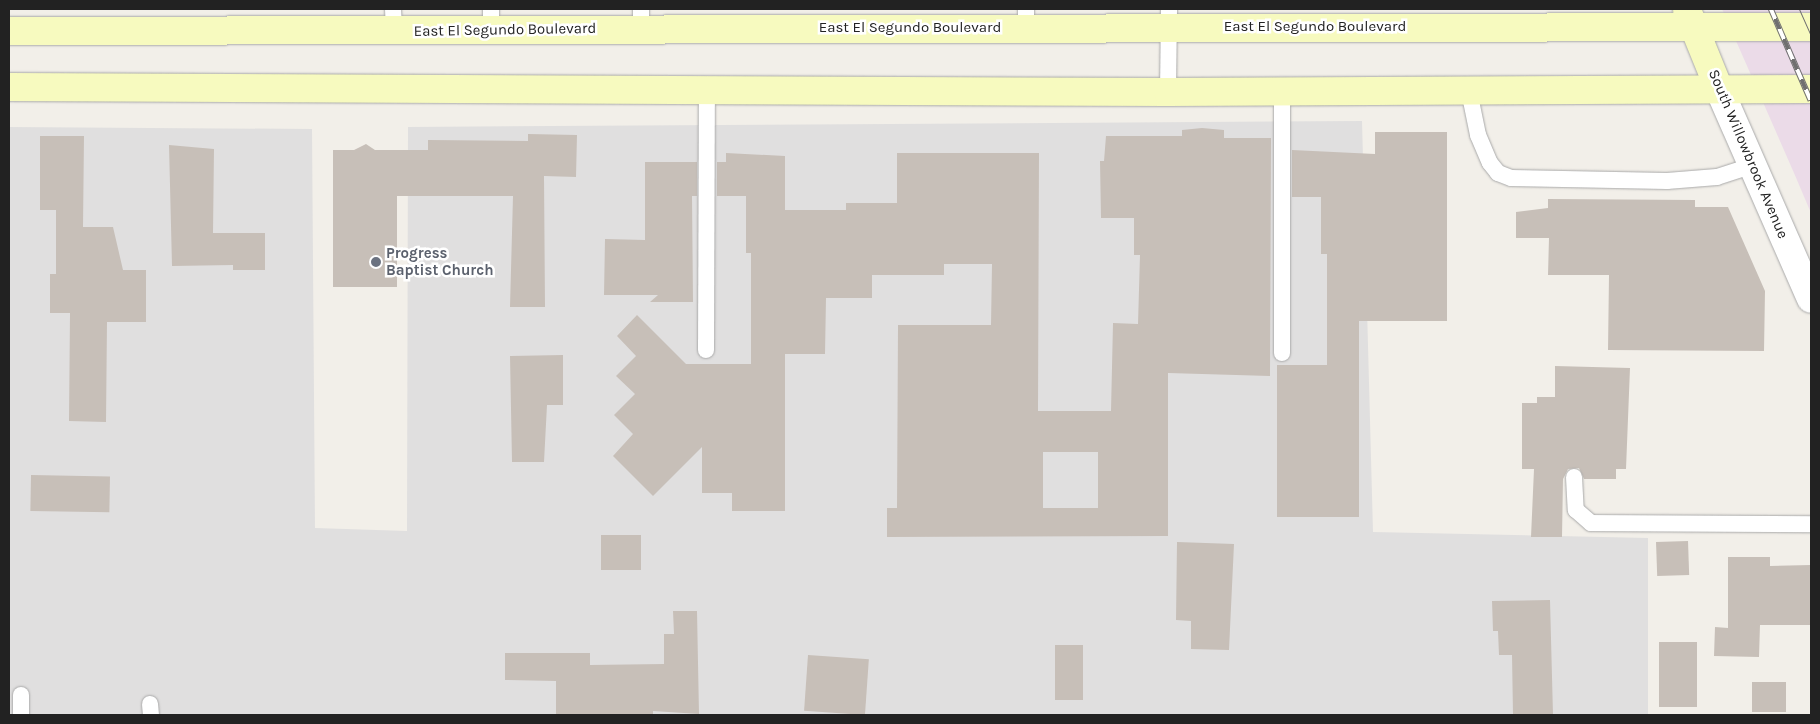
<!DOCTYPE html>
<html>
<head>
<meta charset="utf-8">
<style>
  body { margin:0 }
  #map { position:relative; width:1820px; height:724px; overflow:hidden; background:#f2efe9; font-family:Karla,sans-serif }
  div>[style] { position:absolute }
  .residential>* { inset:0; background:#e0dfdf }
  .industrial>* { inset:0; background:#ebdbe8 }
  .building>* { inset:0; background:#c7bfb8; transform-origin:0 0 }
  .roads { filter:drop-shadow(0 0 1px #a9a9a9) drop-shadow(0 0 1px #a9a9a9) }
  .lane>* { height:16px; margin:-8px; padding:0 8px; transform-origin:8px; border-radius:8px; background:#fff }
  .street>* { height:28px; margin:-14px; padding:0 14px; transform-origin:14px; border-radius:14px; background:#fff }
  .secondary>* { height:28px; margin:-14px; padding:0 14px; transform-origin:14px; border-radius:14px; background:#f7fabf }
  .tram>* { height:1px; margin:-0.5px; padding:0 0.5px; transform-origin:0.5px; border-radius:0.5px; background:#707070 }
  .rail>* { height:5.5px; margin-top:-2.75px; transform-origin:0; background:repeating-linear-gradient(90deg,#fff 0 11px,#707070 0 22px); box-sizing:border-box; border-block:1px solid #707070 }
  .dots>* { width:14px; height:14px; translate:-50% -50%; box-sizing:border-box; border:2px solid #fff; border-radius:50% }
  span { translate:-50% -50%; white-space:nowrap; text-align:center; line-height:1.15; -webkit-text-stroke:5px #fff; paint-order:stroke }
  .street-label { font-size:15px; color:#222 }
  .worship-label { font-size:15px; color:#5b616d; font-weight:700 }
  .left { translate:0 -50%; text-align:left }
  .frame { position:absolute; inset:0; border:10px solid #222; pointer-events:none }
</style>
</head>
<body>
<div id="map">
  <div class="residential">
    <i style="clip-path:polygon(1362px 121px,1373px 532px,1648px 538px,1648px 715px,9px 715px,9px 127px,312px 129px,315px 528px,407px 531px,408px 127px)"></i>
  </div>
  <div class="industrial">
    <i style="clip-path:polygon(1722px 9px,1811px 9px,1811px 213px,1794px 173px)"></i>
  </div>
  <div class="building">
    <i style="clip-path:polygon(evenodd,1202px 128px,1224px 130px,1224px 138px,1271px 138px,1270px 376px,1168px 373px,1168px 536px,887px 537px,887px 508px,897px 508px,898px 325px,991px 325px,992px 264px,944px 264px,944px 275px,872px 275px,872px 298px,826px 298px,825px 354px,785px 354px,785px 511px,732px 511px,732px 493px,702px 493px,702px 447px,653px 496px,613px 456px,633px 434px,614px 415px,635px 394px,616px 376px,636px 356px,617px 336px,637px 315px,686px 364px,751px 364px,751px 253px,746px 253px,746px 196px,717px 196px,717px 162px,726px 162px,726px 153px,785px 156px,785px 210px,846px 210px,846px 203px,897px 203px,897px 153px,1039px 153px,1038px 411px,1111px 411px,1113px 323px,1138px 324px,1140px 255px,1134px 255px,1134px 218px,1101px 218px,1100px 161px,1104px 161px,1106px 136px,1182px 136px,1182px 130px,1202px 128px,1043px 452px,1098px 452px,1098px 508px,1043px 508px,1043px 452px)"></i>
    <i style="clip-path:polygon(1375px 132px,1447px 132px,1447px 321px,1359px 321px,1359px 517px,1277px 517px,1277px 365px,1327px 365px,1327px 254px,1321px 254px,1321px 197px,1292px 197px,1292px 150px,1375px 154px)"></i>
    <i style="clip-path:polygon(528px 134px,577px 135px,576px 177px,544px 176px,545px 307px,510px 307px,513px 196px,397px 196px,397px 287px,333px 287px,333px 150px,354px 150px,366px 144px,375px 150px,428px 150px,428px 140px,528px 141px)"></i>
    <i style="clip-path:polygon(40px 136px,84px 136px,83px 227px,113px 227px,123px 270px,146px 270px,146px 322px,107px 322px,106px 422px,69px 421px,70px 313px,50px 313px,50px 274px,56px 274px,56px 210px,40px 210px)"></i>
    <i style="clip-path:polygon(169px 145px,214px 149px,213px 233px,265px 233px,265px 270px,233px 270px,233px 265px,172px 266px)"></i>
    <i style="clip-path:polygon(645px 162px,697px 162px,697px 196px,692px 196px,693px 302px,650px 302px,658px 295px,604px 295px,605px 239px,645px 240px)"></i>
    <i style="clip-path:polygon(1548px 199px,1695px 200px,1695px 207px,1728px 207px,1765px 291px,1764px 351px,1608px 350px,1609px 275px,1548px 275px,1549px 238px,1516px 238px,1516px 212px,1548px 208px)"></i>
    <i style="clip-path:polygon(563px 355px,563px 405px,547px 405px,544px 462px,512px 462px,510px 356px)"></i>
    <i style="clip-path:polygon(1555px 366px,1630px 368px,1626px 469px,1616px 469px,1616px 479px,1584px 479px,1579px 468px,1568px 469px,1563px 479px,1562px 537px,1531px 537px,1534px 469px,1522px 469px,1522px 403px,1537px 403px,1537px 397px,1555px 397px)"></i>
    <i style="left:31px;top:475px;width:79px;height:36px;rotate:1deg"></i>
    <i style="left:641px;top:535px;width:35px;height:40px;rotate:90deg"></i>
    <i style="left:1688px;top:541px;width:34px;height:32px;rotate:88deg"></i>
    <i style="clip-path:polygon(1177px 542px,1234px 544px,1229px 650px,1191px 649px,1191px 621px,1176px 620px)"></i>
    <i style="clip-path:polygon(1728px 557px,1770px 557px,1770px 566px,1811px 565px,1811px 625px,1760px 625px,1759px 657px,1714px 656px,1715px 627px,1728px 628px)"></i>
    <i style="clip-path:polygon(1550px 600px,1553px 715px,1513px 715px,1512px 655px,1499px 655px,1498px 631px,1493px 631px,1492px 601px)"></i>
    <i style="clip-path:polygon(673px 611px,697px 611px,699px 714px,653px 711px,653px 715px,556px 715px,556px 681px,505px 680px,505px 653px,590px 653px,590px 665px,664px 664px,664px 634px,674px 634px)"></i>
    <i style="left:1659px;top:642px;width:38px;height:65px"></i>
    <i style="left:1055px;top:645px;width:28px;height:55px"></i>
    <i style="left:808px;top:655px;width:61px;height:56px;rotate:4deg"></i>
    <i style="left:1752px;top:682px;width:34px;height:30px"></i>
  </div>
  <div class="roads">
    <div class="lane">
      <i style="left:393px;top:9px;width:22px;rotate:87deg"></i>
      <i style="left:641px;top:9px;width:20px;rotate:90deg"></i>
      <i style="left:1026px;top:9px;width:19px;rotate:90deg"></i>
      <i style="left:491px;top:29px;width:20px;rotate:-90deg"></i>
      <i style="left:1469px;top:91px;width:45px;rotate:78.4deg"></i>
      <i style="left:1478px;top:135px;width:30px;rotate:67deg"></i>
      <i style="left:1490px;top:163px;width:13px;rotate:51deg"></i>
      <i style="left:1498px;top:173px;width:14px;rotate:21deg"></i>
      <i style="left:1511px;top:178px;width:156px;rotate:1.1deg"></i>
      <i style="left:1667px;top:181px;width:50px;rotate:-4.6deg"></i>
      <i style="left:1717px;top:177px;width:38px;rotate:-18deg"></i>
      <i style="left:1168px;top:92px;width:83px;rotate:-89.3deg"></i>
      <i style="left:706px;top:350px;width:259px;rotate:-89.8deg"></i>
      <i style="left:1282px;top:353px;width:261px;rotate:-90deg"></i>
      <i style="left:1574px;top:477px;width:33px;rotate:87deg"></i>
      <i style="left:1576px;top:510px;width:20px;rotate:41deg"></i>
      <i style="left:1591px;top:523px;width:220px;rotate:0.3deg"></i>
      <i style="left:21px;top:695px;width:20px;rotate:90deg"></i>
      <i style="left:150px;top:704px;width:11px;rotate:85deg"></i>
    </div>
    <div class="street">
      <i style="left:1719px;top:89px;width:229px;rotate:66.3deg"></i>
    </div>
    <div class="secondary">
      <i style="left:1687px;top:10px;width:85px;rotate:67.9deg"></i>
      <i style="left:9px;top:31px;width:1802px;rotate:-0.13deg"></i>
      <i style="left:9px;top:87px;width:1159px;rotate:0.25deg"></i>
      <i style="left:1168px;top:92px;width:643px;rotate:-0.27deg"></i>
    </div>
  </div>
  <div class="tram">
    <i style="left:1799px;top:9px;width:30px;rotate:66deg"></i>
  </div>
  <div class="rail">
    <i style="left:1771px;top:9px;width:100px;rotate:66.5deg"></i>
  </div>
  <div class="dots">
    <i style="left:376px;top:262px;background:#6b7280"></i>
  </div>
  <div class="street-label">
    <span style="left:1315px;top:27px">East El Segundo Boulevard</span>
    <span style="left:910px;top:28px">East El Segundo Boulevard</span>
    <span style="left:505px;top:30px;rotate:-1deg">East El Segundo Boulevard</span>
    <span style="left:1748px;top:154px;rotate:67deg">South Willowbrook Avenue</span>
  </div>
  <div class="worship-label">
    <span class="left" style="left:386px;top:262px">Progress<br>Baptist Church</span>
  </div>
  <div class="frame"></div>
</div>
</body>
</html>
